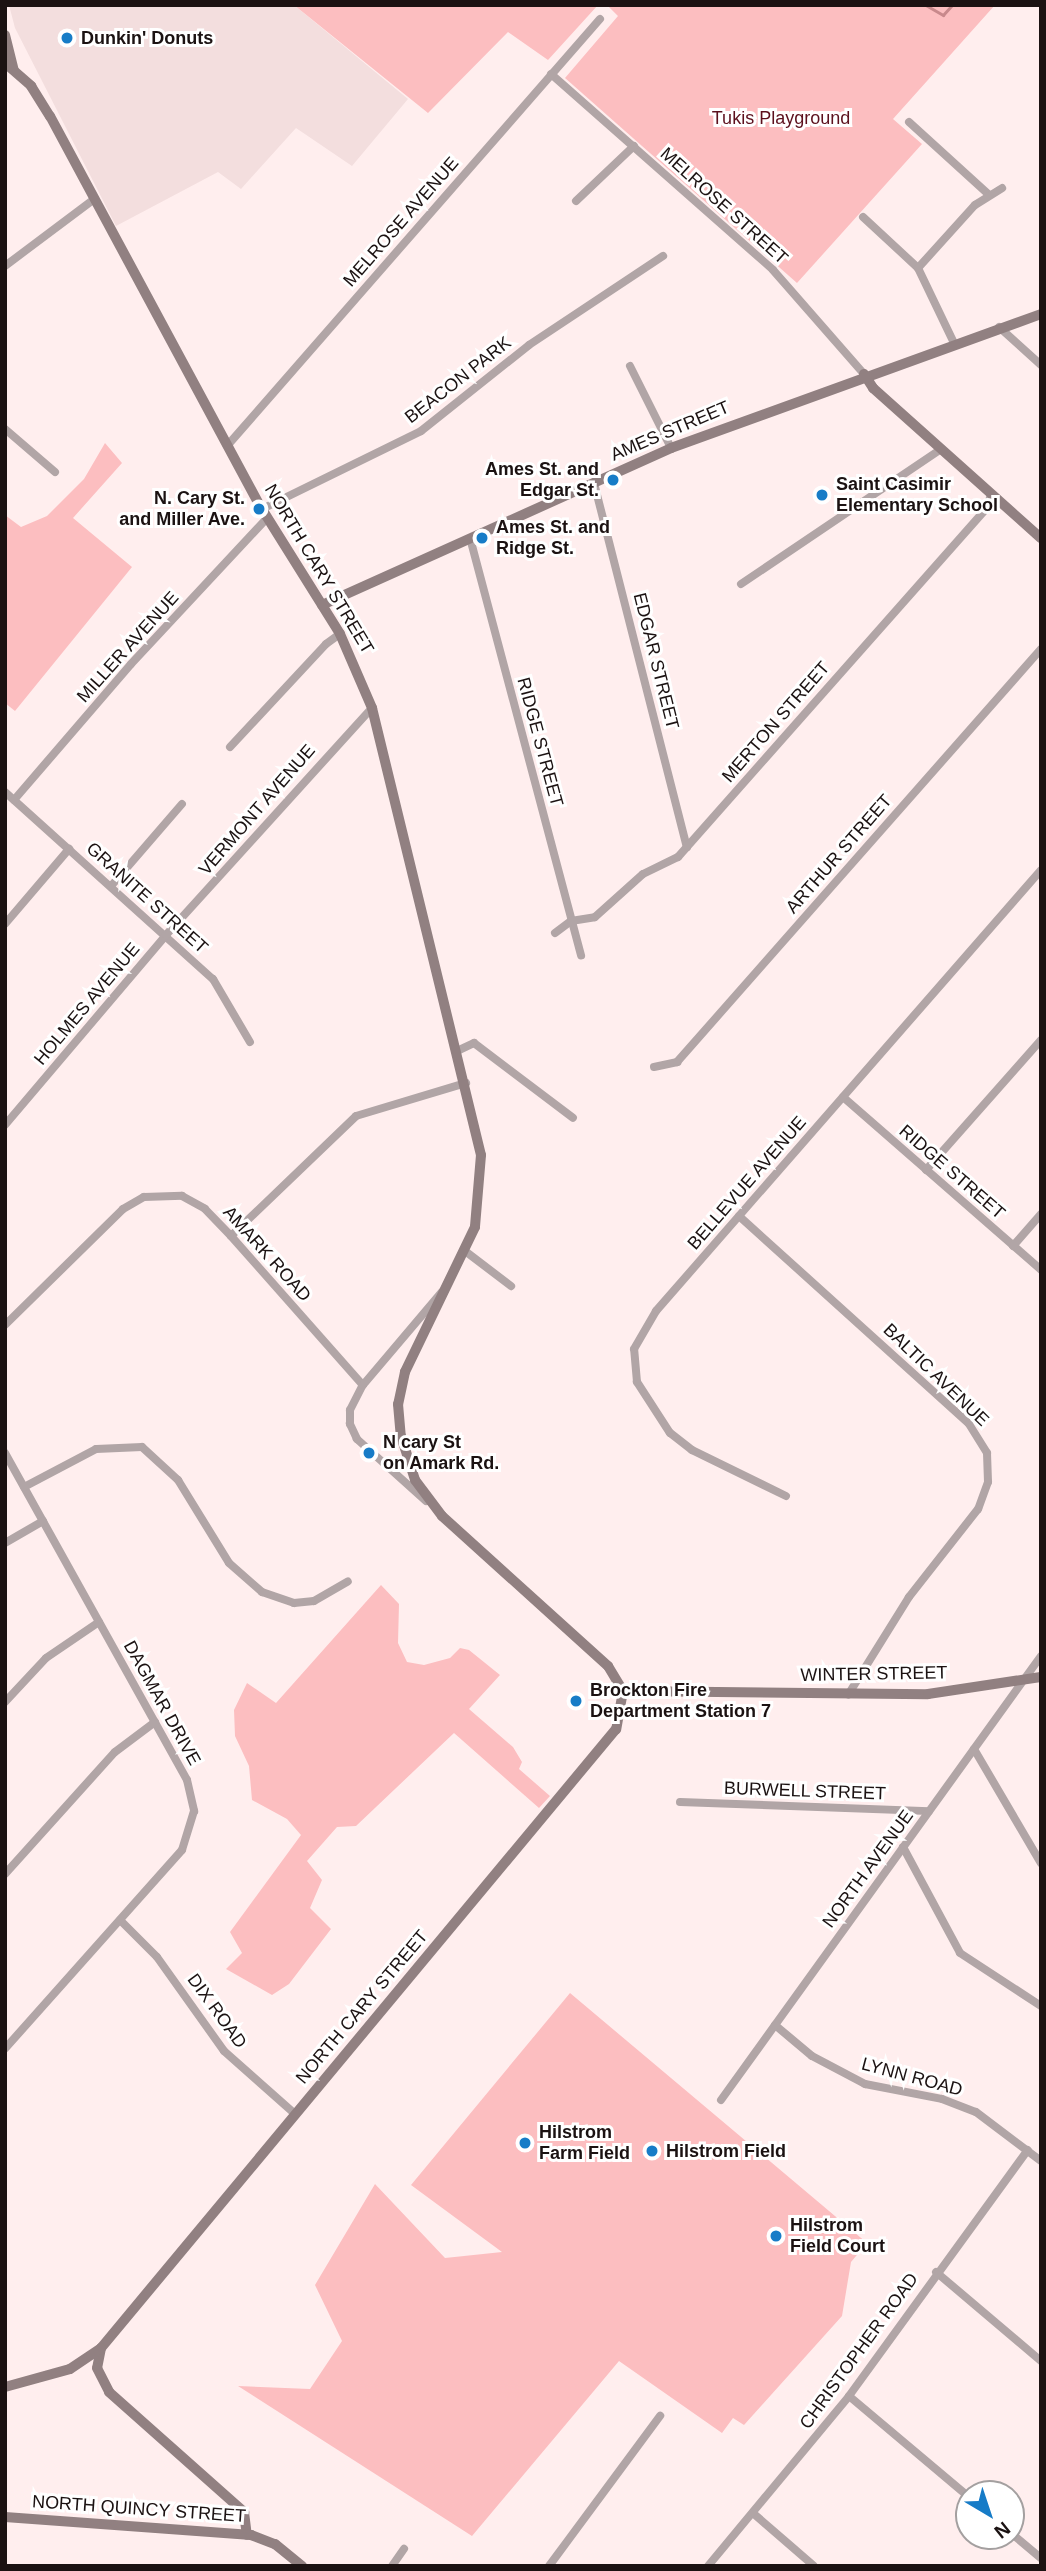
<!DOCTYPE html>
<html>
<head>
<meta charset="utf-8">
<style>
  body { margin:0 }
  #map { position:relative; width:1046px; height:2571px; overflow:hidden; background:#fee; font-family:Arial,sans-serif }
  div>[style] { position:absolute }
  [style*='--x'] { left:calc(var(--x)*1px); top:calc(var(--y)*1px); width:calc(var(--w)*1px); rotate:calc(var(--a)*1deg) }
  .built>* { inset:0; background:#f3dede }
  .green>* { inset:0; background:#fcbec0 }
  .stream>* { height:2.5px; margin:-1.25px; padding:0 1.25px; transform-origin:1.25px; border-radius:1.25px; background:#c8898c }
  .street>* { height:8px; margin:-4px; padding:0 4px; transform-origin:4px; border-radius:4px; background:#b1a5a6 }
  .secondary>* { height:10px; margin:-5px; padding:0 5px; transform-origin:5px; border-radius:5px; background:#918081 }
  .dots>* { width:19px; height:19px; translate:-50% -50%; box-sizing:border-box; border:4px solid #fff; border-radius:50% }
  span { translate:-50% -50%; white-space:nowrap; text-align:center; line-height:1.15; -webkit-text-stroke:6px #fff; paint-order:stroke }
  .poi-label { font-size:18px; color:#1b1212; font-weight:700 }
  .left { translate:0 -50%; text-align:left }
  .right { translate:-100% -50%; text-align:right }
  .park-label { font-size:18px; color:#5c101d }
  .street-label { font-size:18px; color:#1b1212 }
  .frame { position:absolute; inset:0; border:7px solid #1b1212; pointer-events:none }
  .north { position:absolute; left:955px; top:2480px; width:70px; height:70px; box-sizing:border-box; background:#fff; border:2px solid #a4a0a0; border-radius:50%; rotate:141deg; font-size:19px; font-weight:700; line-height:28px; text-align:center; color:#1b1212 }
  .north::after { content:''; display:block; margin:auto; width:24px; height:32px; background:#177cc7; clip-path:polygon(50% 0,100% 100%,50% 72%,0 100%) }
</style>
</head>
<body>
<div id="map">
  <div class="built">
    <i style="clip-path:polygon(9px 5px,294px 5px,408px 99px,352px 166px,296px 128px,241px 189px,218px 172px,116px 226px,15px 28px)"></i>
  </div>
  <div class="green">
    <i style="clip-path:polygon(294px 5px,598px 5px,548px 60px,508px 32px,428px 113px)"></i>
    <i style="clip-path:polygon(607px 5px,995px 5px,893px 119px,922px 144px,797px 283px,565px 78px,618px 16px)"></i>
    <i style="clip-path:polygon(105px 443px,122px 463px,73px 518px,132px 567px,15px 711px,5px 703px,5px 515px,21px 527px,47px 516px,84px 479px)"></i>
    <i style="clip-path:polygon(381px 1585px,399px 1604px,398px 1643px,407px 1662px,424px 1665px,450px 1658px,460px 1648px,469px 1650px,500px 1675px,469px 1709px,513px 1747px,522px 1762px,519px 1769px,550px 1796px,539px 1808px,454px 1733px,356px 1826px,337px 1827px,307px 1861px,322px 1880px,310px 1908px,331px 1929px,289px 1984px,272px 1995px,226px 1969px,242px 1953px,230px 1932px,301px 1835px,287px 1819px,252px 1800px,249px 1766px,235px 1736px,234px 1710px,247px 1683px,276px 1703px)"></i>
    <i style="clip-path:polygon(570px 1993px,867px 2243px,851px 2262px,842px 2316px,744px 2425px,733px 2418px,722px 2433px,619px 2361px,472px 2536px,238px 2386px,310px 2389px,342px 2341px,315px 2285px,375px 2184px,445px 2258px,502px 2252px,411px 2185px)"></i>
  </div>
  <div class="stream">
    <i style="--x:926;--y:5;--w:20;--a:30"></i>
    <i style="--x:943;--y:15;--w:13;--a:-48"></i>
  </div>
  <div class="street">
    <i style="--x:551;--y:74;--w:296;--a:41.4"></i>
    <i style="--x:773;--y:270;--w:138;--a:48.8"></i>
    <i style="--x:909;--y:122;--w:107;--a:42.3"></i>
    <i style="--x:576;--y:201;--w:80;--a:-43.5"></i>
    <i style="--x:863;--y:217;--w:75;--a:42.8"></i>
    <i style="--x:918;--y:268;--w:83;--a:64.4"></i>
    <i style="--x:5;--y:266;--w:110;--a:-36.9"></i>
    <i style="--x:918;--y:268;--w:85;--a:-47.9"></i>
    <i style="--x:975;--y:205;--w:32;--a:-32"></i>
    <i style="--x:999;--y:327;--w:57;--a:42.1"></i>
    <i style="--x:630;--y:366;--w:92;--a:63.4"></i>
    <i style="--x:5;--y:429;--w:66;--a:40.7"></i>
    <i style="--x:227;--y:446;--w:567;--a:-48.86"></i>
    <i style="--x:594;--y:483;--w:376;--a:75.7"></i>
    <i style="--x:262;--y:509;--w:177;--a:-26.1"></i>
    <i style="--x:421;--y:431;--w:138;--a:-38.5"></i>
    <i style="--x:529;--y:345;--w:161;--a:-33.6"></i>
    <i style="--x:470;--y:538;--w:432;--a:75.1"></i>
    <i style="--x:741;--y:584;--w:241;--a:-34"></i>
    <i style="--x:230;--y:747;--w:141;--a:-47"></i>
    <i style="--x:326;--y:644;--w:17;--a:-36"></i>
    <i style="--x:5;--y:792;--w:280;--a:42"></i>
    <i style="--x:213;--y:979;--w:73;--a:59.6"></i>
    <i style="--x:14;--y:800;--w:179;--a:-49.3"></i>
    <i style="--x:131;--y:664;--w:200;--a:-47"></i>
    <i style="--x:112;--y:885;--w:107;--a:-49.2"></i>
    <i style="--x:5;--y:924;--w:99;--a:-49.5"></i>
    <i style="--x:555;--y:933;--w:20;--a:-37"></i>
    <i style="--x:571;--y:921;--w:24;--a:-9"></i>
    <i style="--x:595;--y:917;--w:64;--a:-41.9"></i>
    <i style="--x:643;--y:874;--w:39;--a:-26"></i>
    <i style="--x:678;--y:857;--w:466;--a:-48.5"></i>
    <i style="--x:987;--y:508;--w:15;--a:-74"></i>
    <i style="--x:457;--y:1051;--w:19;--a:-25"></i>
    <i style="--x:474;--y:1043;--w:124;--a:37.1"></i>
    <i style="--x:654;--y:1067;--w:24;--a:-12"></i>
    <i style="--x:677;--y:1062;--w:551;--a:-48.61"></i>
    <i style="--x:843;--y:1097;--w:263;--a:41.1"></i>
    <i style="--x:5;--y:1125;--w:249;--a:-49.7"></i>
    <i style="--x:166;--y:935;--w:307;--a:-47.8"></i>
    <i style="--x:926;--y:1170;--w:174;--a:-48.5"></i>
    <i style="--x:739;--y:1216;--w:310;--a:42.1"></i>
    <i style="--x:969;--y:1424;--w:34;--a:58"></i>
    <i style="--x:987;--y:1453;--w:29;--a:88"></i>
    <i style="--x:988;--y:1482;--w:29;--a:110"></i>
    <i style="--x:978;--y:1509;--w:112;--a:128.1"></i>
    <i style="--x:909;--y:1597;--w:115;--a:121.9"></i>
    <i style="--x:231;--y:1236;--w:173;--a:-43.8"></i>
    <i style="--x:356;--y:1116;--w:115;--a:-16.7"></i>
    <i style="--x:1013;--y:1246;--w:43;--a:-48.8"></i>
    <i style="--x:465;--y:1251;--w:58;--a:37.3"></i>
    <i style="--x:5;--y:1325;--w:165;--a:-44.5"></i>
    <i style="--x:123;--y:1209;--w:24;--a:-30"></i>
    <i style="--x:144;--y:1197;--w:38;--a:-2"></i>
    <i style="--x:182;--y:1196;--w:26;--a:29"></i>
    <i style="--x:205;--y:1209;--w:37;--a:46"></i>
    <i style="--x:231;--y:1236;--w:199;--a:48.5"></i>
    <i style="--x:5;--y:1453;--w:374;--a:60.9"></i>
    <i style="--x:187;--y:1780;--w:32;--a:77"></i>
    <i style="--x:194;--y:1811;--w:41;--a:107.1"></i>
    <i style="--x:182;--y:1850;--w:266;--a:131.7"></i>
    <i style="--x:24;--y:1487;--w:81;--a:-27.8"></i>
    <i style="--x:96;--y:1449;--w:46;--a:-2.5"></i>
    <i style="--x:142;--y:1447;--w:49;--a:42.5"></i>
    <i style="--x:178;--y:1480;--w:97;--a:58.4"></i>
    <i style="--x:229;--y:1563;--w:44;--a:41.3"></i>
    <i style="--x:262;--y:1592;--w:34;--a:19"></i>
    <i style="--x:294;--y:1603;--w:20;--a:-6"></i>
    <i style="--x:314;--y:1601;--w:39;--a:-30"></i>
    <i style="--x:786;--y:1496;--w:105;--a:-153.9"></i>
    <i style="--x:692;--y:1450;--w:28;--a:-142"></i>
    <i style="--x:670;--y:1433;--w:61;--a:-122.9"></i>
    <i style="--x:637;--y:1382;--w:33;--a:-95"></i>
    <i style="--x:634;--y:1349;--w:44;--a:-59.9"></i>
    <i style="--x:656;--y:1311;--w:585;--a:-48.88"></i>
    <i style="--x:426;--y:1501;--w:93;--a:-138.1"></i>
    <i style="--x:357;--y:1439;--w:17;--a:-115"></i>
    <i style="--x:350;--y:1424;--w:14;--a:-90"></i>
    <i style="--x:350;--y:1410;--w:28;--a:-63"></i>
    <i style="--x:363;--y:1385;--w:122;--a:-49.7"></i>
    <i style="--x:5;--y:1543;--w:44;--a:-30.1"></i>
    <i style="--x:5;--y:1702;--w:60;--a:-47"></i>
    <i style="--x:46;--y:1658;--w:64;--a:-34.2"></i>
    <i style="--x:974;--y:1749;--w:132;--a:59.6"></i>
    <i style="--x:680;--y:1802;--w:249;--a:2.1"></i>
    <i style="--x:903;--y:1847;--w:120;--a:61.7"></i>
    <i style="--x:960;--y:1953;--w:97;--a:33.2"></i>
    <i style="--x:5;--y:1874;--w:164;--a:-48"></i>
    <i style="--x:115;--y:1752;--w:50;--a:-36.9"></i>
    <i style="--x:120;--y:1920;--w:52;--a:45"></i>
    <i style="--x:157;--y:1957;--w:115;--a:54.5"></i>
    <i style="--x:224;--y:2051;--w:95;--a:41.6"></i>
    <i style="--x:775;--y:2025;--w:48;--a:40"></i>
    <i style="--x:812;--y:2056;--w:60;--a:27.8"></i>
    <i style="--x:865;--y:2084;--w:78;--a:11"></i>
    <i style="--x:942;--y:2099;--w:36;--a:21"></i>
    <i style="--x:976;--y:2112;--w:81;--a:37"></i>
    <i style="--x:721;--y:2100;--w:547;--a:-54.22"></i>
    <i style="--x:936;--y:2272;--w:138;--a:40.3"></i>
    <i style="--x:849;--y:2396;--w:157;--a:40.1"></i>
    <i style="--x:754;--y:2514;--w:79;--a:40.9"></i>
    <i style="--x:1011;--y:2533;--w:39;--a:40"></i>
    <i style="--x:392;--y:2566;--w:21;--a:-55"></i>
    <i style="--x:549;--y:2566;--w:187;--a:-53.5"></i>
    <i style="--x:708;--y:2566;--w:221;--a:-50.3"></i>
    <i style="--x:849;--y:2396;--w:304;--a:-54"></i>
  </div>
  <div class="secondary">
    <i style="--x:5;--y:35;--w:36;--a:76"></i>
    <i style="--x:5;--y:63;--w:35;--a:41"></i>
    <i style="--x:31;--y:86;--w:36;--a:58"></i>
    <i style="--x:50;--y:116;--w:447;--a:61.7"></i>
    <i style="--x:262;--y:509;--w:147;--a:58"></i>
    <i style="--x:340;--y:634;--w:81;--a:66.6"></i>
    <i style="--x:372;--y:708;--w:460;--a:76.3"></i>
    <i style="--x:481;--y:1155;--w:72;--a:94.8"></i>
    <i style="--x:475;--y:1227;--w:161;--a:115.8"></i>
    <i style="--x:405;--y:1372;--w:33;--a:102"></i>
    <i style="--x:398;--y:1404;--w:32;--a:85"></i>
    <i style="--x:401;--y:1436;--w:46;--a:72.3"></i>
    <i style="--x:415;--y:1480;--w:45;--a:53.1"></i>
    <i style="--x:442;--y:1516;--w:224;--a:42.1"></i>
    <i style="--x:608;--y:1666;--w:29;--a:59"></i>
    <i style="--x:623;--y:1691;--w:39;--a:100"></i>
    <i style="--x:616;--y:1729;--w:805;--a:129.76"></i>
    <i style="--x:101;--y:2348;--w:20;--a:101"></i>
    <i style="--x:97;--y:2368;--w:27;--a:63"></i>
    <i style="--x:109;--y:2392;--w:181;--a:41.6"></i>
    <i style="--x:244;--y:2512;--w:23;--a:83"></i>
    <i style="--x:864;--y:374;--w:17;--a:57"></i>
    <i style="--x:873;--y:388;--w:225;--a:41.8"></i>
    <i style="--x:322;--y:605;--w:383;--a:-24.2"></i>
    <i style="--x:671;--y:448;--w:394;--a:-19.9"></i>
    <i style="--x:623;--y:1691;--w:305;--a:0.6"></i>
    <i style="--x:928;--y:1694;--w:114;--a:-8.6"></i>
    <i style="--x:5;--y:2387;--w:67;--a:-15.5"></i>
    <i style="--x:70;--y:2369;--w:37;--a:-34"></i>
    <i style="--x:5;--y:2517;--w:247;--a:4.2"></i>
    <i style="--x:251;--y:2535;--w:26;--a:21"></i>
    <i style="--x:275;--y:2544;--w:35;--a:39"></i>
  </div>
  <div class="dots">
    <i style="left:67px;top:38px;background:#177cc7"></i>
    <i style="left:613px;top:480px;background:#177cc7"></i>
    <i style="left:822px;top:495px;background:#177cc7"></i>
    <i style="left:259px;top:509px;background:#177cc7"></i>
    <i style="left:482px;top:538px;background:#177cc7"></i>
    <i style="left:369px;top:1453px;background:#177cc7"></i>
    <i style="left:576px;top:1701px;background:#177cc7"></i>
    <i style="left:525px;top:2143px;background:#177cc7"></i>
    <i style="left:652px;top:2151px;background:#177cc7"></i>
    <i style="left:776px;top:2236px;background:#177cc7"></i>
  </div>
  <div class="poi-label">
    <span class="left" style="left:81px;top:38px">Dunkin' Donuts</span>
    <span class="right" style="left:599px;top:480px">Ames St. and<br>Edgar St.</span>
    <span class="left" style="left:836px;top:495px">Saint Casimir<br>Elementary School</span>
    <span class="right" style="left:245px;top:509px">N. Cary St.<br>and Miller Ave.</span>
    <span class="left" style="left:496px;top:538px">Ames St. and<br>Ridge St.</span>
    <span class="left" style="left:383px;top:1453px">N cary St<br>on Amark Rd.</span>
    <span class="left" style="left:590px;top:1701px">Brockton Fire<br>Department Station 7</span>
    <span class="left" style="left:539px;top:2143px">Hilstrom<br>Farm Field</span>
    <span class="left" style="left:666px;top:2151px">Hilstrom Field</span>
    <span class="left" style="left:790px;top:2236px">Hilstrom<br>Field Court</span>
  </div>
  <div class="park-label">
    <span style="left:781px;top:118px">Tukis Playground</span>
  </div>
  <div class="street-label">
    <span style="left:724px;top:206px;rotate:42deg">MELROSE STREET</span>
    <span style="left:401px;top:222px;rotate:-49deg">MELROSE AVENUE</span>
    <span style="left:458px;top:380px;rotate:-38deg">BEACON PARK</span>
    <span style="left:670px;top:431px;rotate:-23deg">AMES STREET</span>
    <span style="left:319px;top:569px;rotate:59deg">NORTH CARY STREET</span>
    <span style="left:128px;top:647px;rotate:-48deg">MILLER AVENUE</span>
    <span style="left:656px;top:661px;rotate:76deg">EDGAR STREET</span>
    <span style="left:776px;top:722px;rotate:-49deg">MERTON STREET</span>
    <span style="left:540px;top:742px;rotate:75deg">RIDGE STREET</span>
    <span style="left:257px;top:810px;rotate:-49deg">VERMONT AVENUE</span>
    <span style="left:839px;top:854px;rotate:-49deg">ARTHUR STREET</span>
    <span style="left:147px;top:898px;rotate:42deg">GRANITE STREET</span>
    <span style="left:87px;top:1004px;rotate:-50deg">HOLMES AVENUE</span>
    <span style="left:952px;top:1172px;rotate:41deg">RIDGE STREET</span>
    <span style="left:747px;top:1183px;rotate:-49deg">BELLEVUE AVENUE</span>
    <span style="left:267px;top:1254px;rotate:48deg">AMARK ROAD</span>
    <span style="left:936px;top:1375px;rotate:44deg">BALTIC AVENUE</span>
    <span style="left:874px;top:1674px;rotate:-1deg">WINTER STREET</span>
    <span style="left:162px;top:1703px;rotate:61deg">DAGMAR DRIVE</span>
    <span style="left:805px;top:1791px;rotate:2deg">BURWELL STREET</span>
    <span style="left:868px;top:1869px;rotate:-54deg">NORTH AVENUE</span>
    <span style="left:362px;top:2007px;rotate:-50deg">NORTH CARY STREET</span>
    <span style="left:217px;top:2011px;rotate:54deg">DIX ROAD</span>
    <span style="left:912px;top:2077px;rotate:15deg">LYNN ROAD</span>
    <span style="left:859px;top:2351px;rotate:-54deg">CHRISTOPHER ROAD</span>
    <span style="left:139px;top:2509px;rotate:4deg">NORTH QUINCY STREET</span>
  </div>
  <div class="frame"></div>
  <div class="north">N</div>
</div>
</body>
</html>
